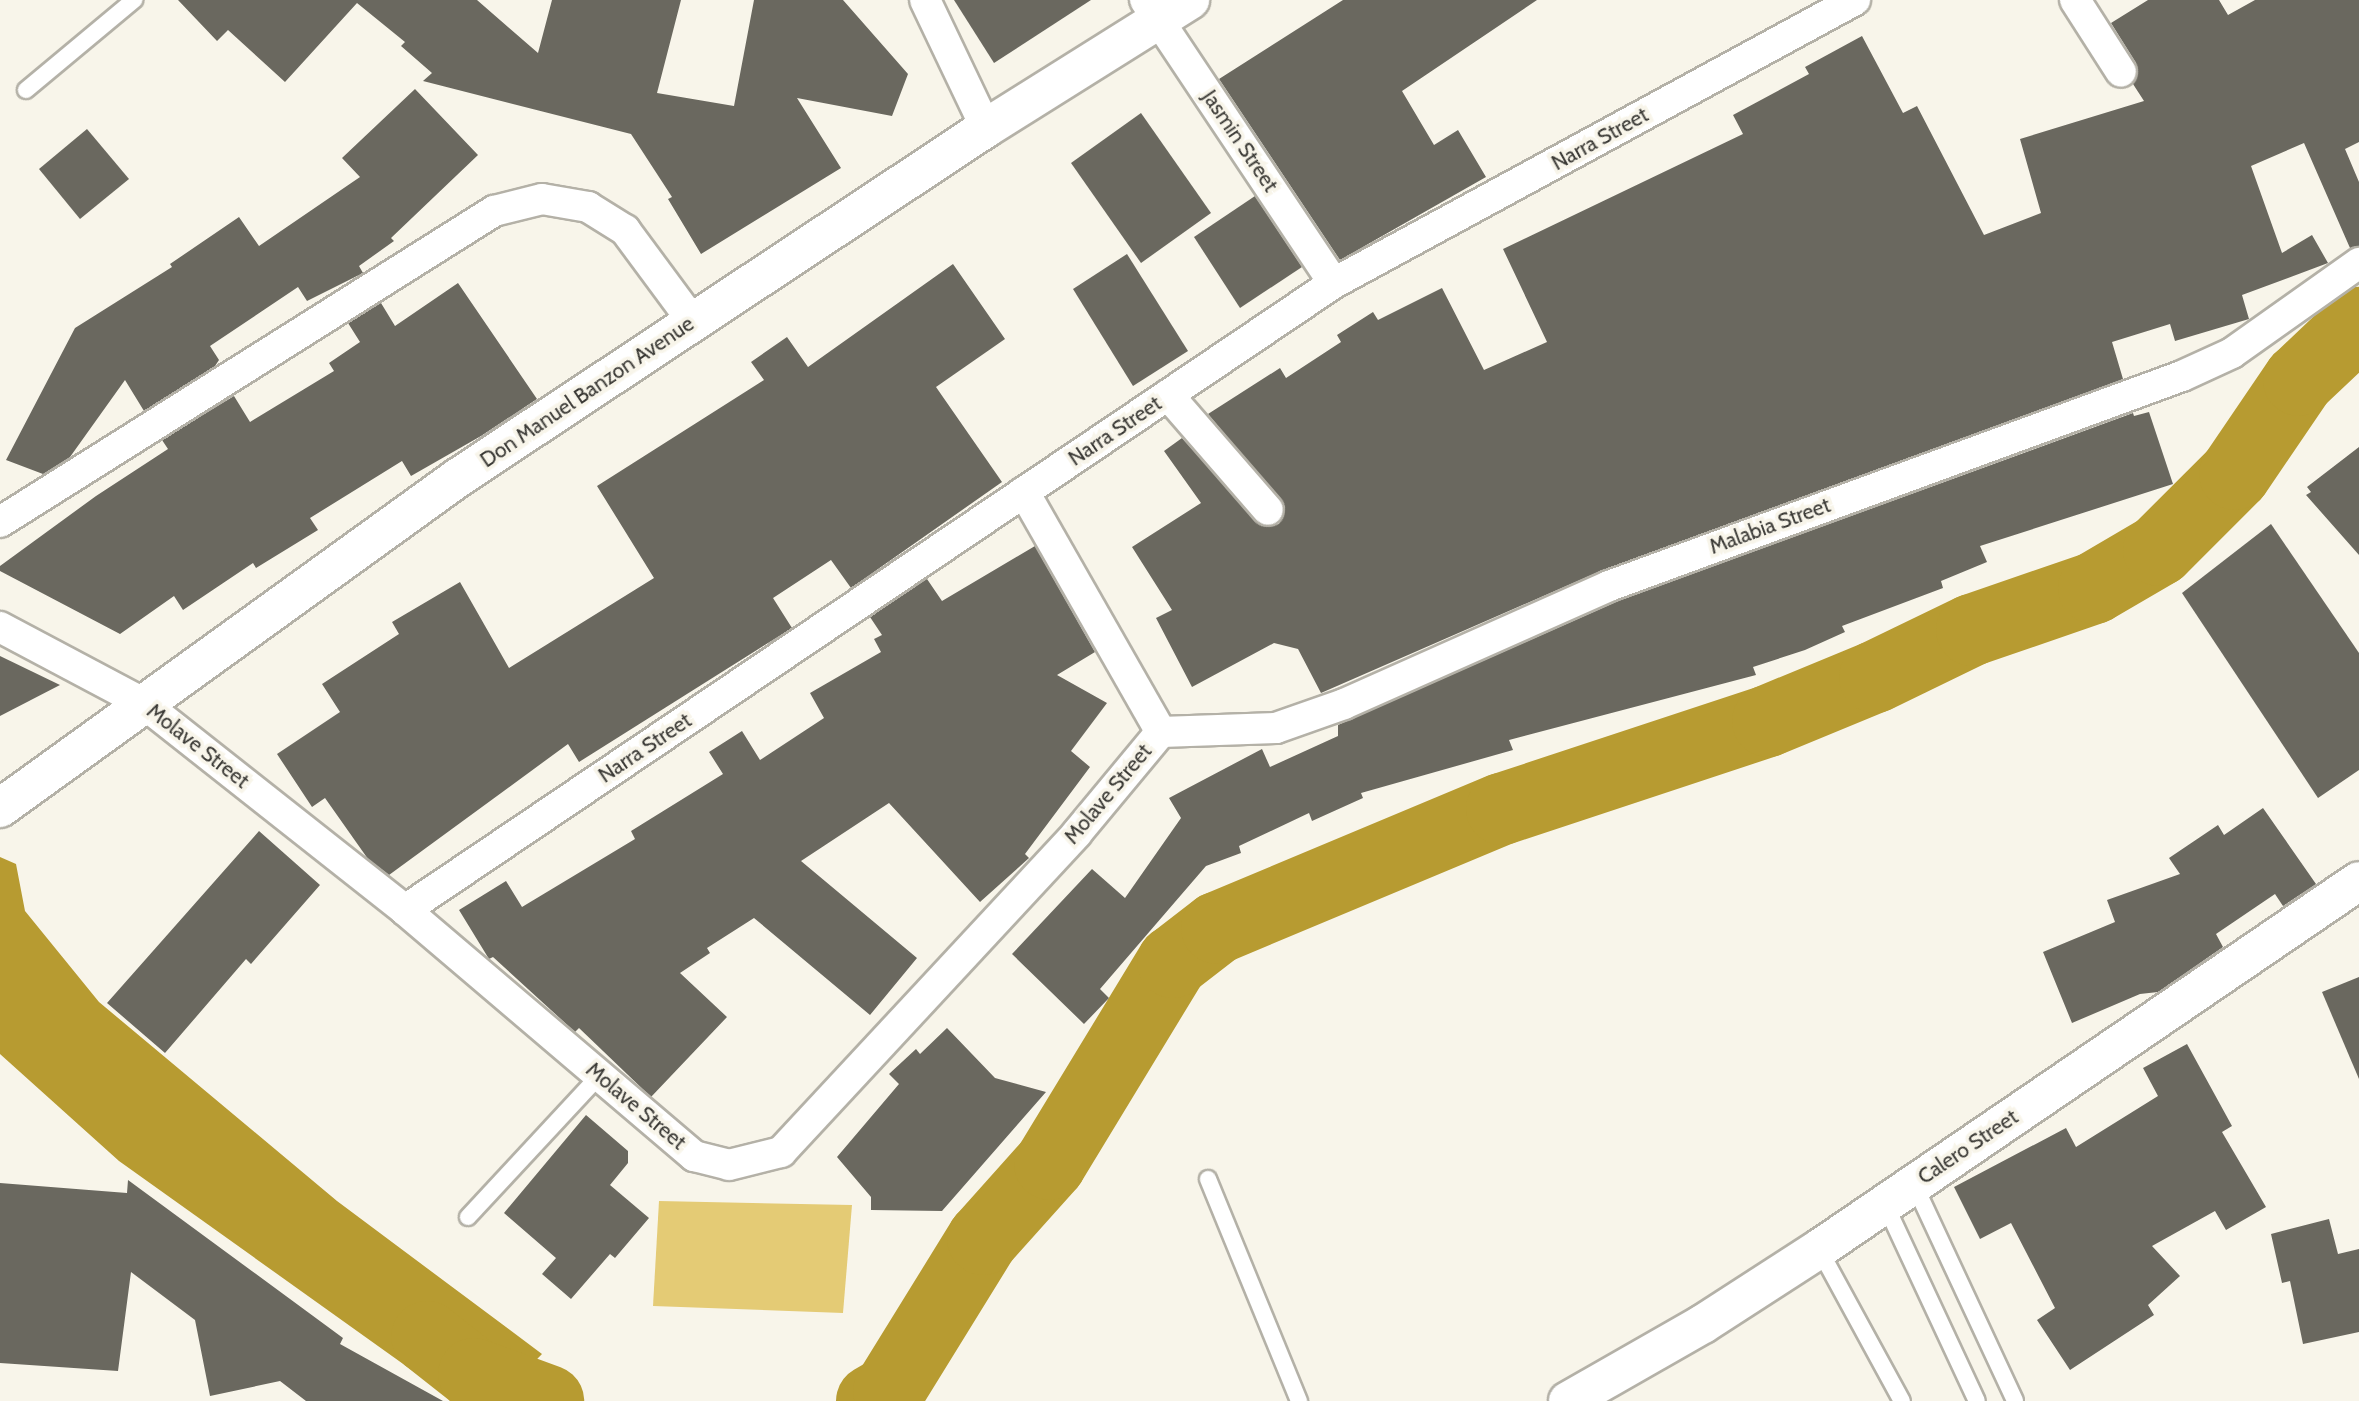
<!DOCTYPE html>
<html>
<head>
<meta charset="utf-8">
<style>
  body { margin:0 }
  #map { position:relative; width:2359px; height:1401px; overflow:hidden; background:#f8f5ea; font-family:Cabin,sans-serif }
  div>[style] { position:absolute }
  [style*='--x'] { left:calc(var(--x)*1px); top:calc(var(--y)*1px); width:calc(var(--w)*1px); rotate:calc(var(--a)*1deg) }
  .green>* { inset:0; background:#e4cb75 }
  .water>* { inset:0; background:#b79b31 }
  .river>* { height:72px; margin:-36px; padding:0 36px; transform-origin:36px; border-radius:36px; background:#b79b31 }
  .building>* { inset:0; background:#6a685f }
  .roads { filter:drop-shadow(2px 0 #b4b1a7) drop-shadow(-2px 0 #b4b1a7) drop-shadow(0 2px #b4b1a7) drop-shadow(0 -2px #b4b1a7) }
  .lane>* { height:16px; margin:-8px; padding:0 8px; transform-origin:8px; border-radius:8px; background:#fff }
  .street>* { height:30px; margin:-15px; padding:0 15px; transform-origin:15px; border-radius:15px; background:#fff }
  .secondary>* { height:38px; margin:-19px; padding:0 19px; transform-origin:19px; border-radius:19px; background:#fff }
  span { translate:-50% -50%; white-space:nowrap; text-align:center; line-height:1.15; -webkit-text-stroke:7px #f8f5ea; paint-order:stroke }
  .street-label { font-size:21px; color:#3a3935 }
</style>
</head>
<body>
<div id="map">
  <div class="green">
    <i style="clip-path:polygon(659px 1201px,852px 1205px,843px 1313px,653px 1306px)"></i>
  </div>
  <div class="water">
    <i style="clip-path:polygon(0 857px,16px 864px,25px 911px,99px 1002px,337px 1201px,542px 1354px,496px 1401px,455px 1401px,119px 1161px,0 1054px)"></i>
  </div>
  <div class="river">
    <i style="--x:427;--y:1337;--w:60;--a:38.2"></i>
    <i style="--x:474;--y:1374;--w:79;--a:20"></i>
    <i style="--x:872;--y:1401;--w:20;--a:-30"></i>
    <i style="--x:889;--y:1391;--w:179;--a:-58.3"></i>
    <i style="--x:983;--y:1239;--w:101;--a:-48.2"></i>
    <i style="--x:1050;--y:1164;--w:237;--a:-58.7"></i>
    <i style="--x:1173;--y:962;--w:56;--a:-37.7"></i>
    <i style="--x:1217;--y:928;--w:309;--a:-22.7"></i>
    <i style="--x:1502;--y:809;--w:280;--a:-18.3"></i>
    <i style="--x:1768;--y:721;--w:116;--a:-22.4"></i>
    <i style="--x:1875;--y:677;--w:108;--a:-25.9"></i>
    <i style="--x:1972;--y:630;--w:129;--a:-19"></i>
    <i style="--x:2094;--y:588;--w:75;--a:-30.3"></i>
    <i style="--x:2159;--y:550;--w:107;--a:-45"></i>
    <i style="--x:2235;--y:474;--w:114;--a:-55.8"></i>
    <i style="--x:2299;--y:380;--w:83;--a:-43.5"></i>
  </div>
  <div class="building">
    <i style="clip-path:polygon(178px 0,477px 0,538px 53px,552px 0,681px 0,657px 93px,734px 106px,754px 0,843px 0,908px 74px,892px 116px,797px 98px,841px 168px,701px 254px,668px 199px,672px 197px,631px 134px,423px 81px,432px 73px,401px 46px,405px 42px,357px 3px,285px 82px,228px 30px,217px 41px)"></i>
    <i style="clip-path:polygon(954px 0,1091px 0,994px 63px)"></i>
    <i style="clip-path:polygon(1343px 0,1537px 0,1402px 91px,1434px 145px,1458px 130px,1486px 177px,1340px 260px,1219px 79px)"></i>
    <i style="clip-path:polygon(2148px 0,2219px 0,2228px 15px,2255px 0,2359px 0,2359px 142px,2345px 149px,2359px 182px,2359px 246px,2350px 248px,2304px 143px,2251px 166px,2282px 253px,2312px 235px,2328px 263px,2242px 295px,2249px 319px,2175px 341px,2170px 324px,2112px 342px,2123px 379px,1603px 570px,1321px 693px,1298px 649px,1274px 643px,1192px 687px,1156px 618px,1172px 610px,1132px 547px,1201px 503px,1164px 451px,1182px 438px,1262px 526px,1279px 524px,1285px 507px,1208px 414px,1280px 368px,1286px 378px,1341px 342px,1337px 335px,1373px 312px,1378px 320px,1442px 288px,1484px 370px,1547px 342px,1503px 249px,1743px 134px,1733px 115px,1809px 74px,1805px 67px,1862px 36px,1903px 113px,1917px 106px,1984px 235px,2041px 213px,2020px 139px,2144px 101px,2133px 84px,2136px 63px,2111px 23px)"></i>
    <i style="clip-path:polygon(415px 89px,478px 155px,391px 238px,394px 241px,359px 266px,363px 273px,307px 301px,298px 287px,210px 346px,219px 360px,215px 366px,144px 411px,125px 380px,70px 457px,43px 474px,6px 460px,75px 328px,172px 267px,170px 264px,239px 217px,259px 246px,360px 177px,342px 158px)"></i>
    <i style="clip-path:polygon(1141px 113px,1211px 213px,1141px 263px,1071px 163px)"></i>
    <i style="clip-path:polygon(87px 129px,129px 179px,80px 219px,39px 169px)"></i>
    <i style="clip-path:polygon(1255px 196px,1302px 267px,1240px 308px,1194px 237px)"></i>
    <i style="clip-path:polygon(1127px 254px,1188px 351px,1133px 386px,1073px 289px)"></i>
    <i style="clip-path:polygon(953px 264px,1005px 339px,936px 387px,1002px 482px,851px 588px,831px 560px,773px 598px,792px 628px,579px 762px,568px 744px,389px 875px,368px 859px,325px 798px,312px 807px,277px 754px,340px 712px,322px 684px,399px 634px,392px 622px,460px 582px,509px 668px,654px 578px,597px 486px,764px 380px,751px 362px,787px 337px,808px 367px)"></i>
    <i style="clip-path:polygon(458px 283px,537px 399px,481px 436px,411px 476px,402px 461px,310px 518px,318px 530px,256px 568px,253px 563px,183px 610px,174px 596px,120px 634px,0 571px,0 566px,96px 496px,168px 449px,162px 440px,234px 396px,250px 422px,334px 371px,329px 363px,360px 342px,348px 323px,381px 303px,395px 326px)"></i>
    <i style="clip-path:polygon(2149px 412px,2173px 484px,1980px 546px,1987px 562px,1941px 581px,1943px 588px,1842px 626px,1845px 632px,1805px 650px,1753px 667px,1756px 675px,1509px 740px,1513px 750px,1361px 793px,1363px 798px,1312px 821px,1309px 813px,1239px 846px,1241px 853px,1206px 866px,1100px 989px,1109px 998px,1084px 1024px,1012px 954px,1092px 869px,1125px 898px,1181px 818px,1169px 798px,1262px 749px,1270px 767px,1338px 736px,1338px 725px,1616px 602px,2133px 413px,2134px 416px)"></i>
    <i style="clip-path:polygon(2359px 447px,2359px 555px,2306px 495px,2311px 492px,2307px 487px)"></i>
    <i style="clip-path:polygon(2271px 524px,2359px 653px,2359px 770px,2318px 798px,2182px 593px)"></i>
    <i style="clip-path:polygon(1035px 546px,1095px 652px,1057px 675px,1107px 703px,1071px 751px,1090px 767px,1025px 854px,1029px 858px,980px 902px,889px 803px,801px 861px,917px 958px,870px 1015px,754px 918px,707px 948px,710px 953px,680px 973px,727px 1017px,651px 1097px,579px 1028px,575px 1032px,493px 957px,489px 959px,459px 910px,506px 881px,522px 907px,635px 839px,631px 831px,723px 774px,709px 752px,742px 731px,760px 760px,824px 718px,810px 693px,881px 652px,874px 639px,882px 635px,870px 617px,927px 579px,942px 601px)"></i>
    <i style="clip-path:polygon(0 656px,60px 685px,0 716px)"></i>
    <i style="clip-path:polygon(2263px 808px,2316px 884px,2283px 906px,2275px 894px,2216px 934px,2223px 947px,2158px 992px,2140px 994px,2072px 1023px,2043px 952px,2115px 922px,2107px 900px,2180px 874px,2169px 858px,2218px 825px,2224px 835px)"></i>
    <i style="clip-path:polygon(259px 831px,320px 885px,251px 964px,246px 959px,165px 1053px,107px 1003px)"></i>
    <i style="clip-path:polygon(2359px 977px,2359px 1079px,2322px 992px)"></i>
    <i style="clip-path:polygon(947px 1028px,995px 1078px,1046px 1092px,942px 1211px,871px 1210px,871px 1197px,837px 1157px,899px 1084px,889px 1074px,916px 1049px,920px 1054px)"></i>
    <i style="clip-path:polygon(2187px 1044px,2232px 1126px,2222px 1132px,2266px 1207px,2226px 1230px,2215px 1211px,2152px 1246px,2180px 1276px,2148px 1305px,2154px 1315px,2070px 1370px,2037px 1320px,2055px 1308px,2011px 1223px,1980px 1239px,1954px 1187px,2066px 1128px,2076px 1147px,2158px 1096px,2143px 1068px)"></i>
    <i style="clip-path:polygon(586px 1115px,628px 1151px,628px 1163px,610px 1185px,649px 1218px,615px 1258px,610px 1254px,571px 1299px,542px 1274px,556px 1258px,504px 1213px)"></i>
    <i style="clip-path:polygon(128px 1180px,343px 1338px,340px 1344px,443px 1401px,306px 1401px,280px 1381px,210px 1396px,195px 1320px,131px 1272px,118px 1371px,0 1363px,0 1183px,127px 1193px)"></i>
    <i style="clip-path:polygon(2329px 1219px,2338px 1254px,2359px 1249px,2359px 1332px,2303px 1344px,2290px 1281px,2282px 1283px,2271px 1234px)"></i>
  </div>
  <div class="roads">
    <div class="lane">
      <i style="--x:26;--y:90;--w:141;--a:-39.8"></i>
      <i style="--x:1208;--y:1179;--w:240;--a:67.7"></i>
      <i style="--x:1914;--y:1184;--w:239;--a:65"></i>
      <i style="--x:1885;--y:1204;--w:217;--a:65"></i>
      <i style="--x:468;--y:1217;--w:194;--a:-47.1"></i>
      <i style="--x:1819;--y:1249;--w:173;--a:61.4"></i>
    </div>
    <div class="street">
      <i style="--x:925;--y:0;--w:142;--a:64.5"></i>
      <i style="--x:1145;--y:0;--w:340;--a:56.3"></i>
      <i style="--x:2075;--y:0;--w:85;--a:57.4"></i>
      <i style="--x:1168;--y:395;--w:152;--a:49"></i>
      <i style="--x:1024;--y:492;--w:276;--a:60.3"></i>
      <i style="--x:0;--y:522;--w:584;--a:-32.19"></i>
      <i style="--x:494;--y:211;--w:49;--a:-14"></i>
      <i style="--x:542;--y:199;--w:47;--a:9.9"></i>
      <i style="--x:588;--y:207;--w:44;--a:31.9"></i>
      <i style="--x:625;--y:230;--w:114;--a:53.5"></i>
      <i style="--x:0;--y:627;--w:162;--a:28"></i>
      <i style="--x:143;--y:703;--w:334;--a:38.3"></i>
      <i style="--x:405;--y:910;--w:380;--a:40.4"></i>
      <i style="--x:694;--y:1156;--w:36;--a:14"></i>
      <i style="--x:729;--y:1165;--w:54;--a:-14"></i>
      <i style="--x:781;--y:1152;--w:435;--a:-47.1"></i>
      <i style="--x:1077;--y:833;--w:131;--a:-50.3"></i>
      <i style="--x:1161;--y:732;--w:115;--a:-2"></i>
      <i style="--x:1276;--y:728;--w:72;--a:-19.4"></i>
      <i style="--x:1344;--y:704;--w:290;--a:-24"></i>
      <i style="--x:1609;--y:586;--w:610;--a:-20.13"></i>
      <i style="--x:2182;--y:376;--w:55;--a:-24.7"></i>
      <i style="--x:2232;--y:353;--w:156;--a:-35.3"></i>
      <i style="--x:405;--y:910;--w:1121;--a:-34.02"></i>
      <i style="--x:1334;--y:283;--w:593;--a:-28.51"></i>
    </div>
    <div class="secondary">
      <i style="--x:0;--y:808;--w:566;--a:-35.8"></i>
      <i style="--x:459;--y:477;--w:632;--a:-33.51"></i>
      <i style="--x:986;--y:128;--w:241;--a:-32.1"></i>
      <i style="--x:1568;--y:1401;--w:155;--a:-29.7"></i>
      <i style="--x:1703;--y:1324;--w:138;--a:-32.9"></i>
      <i style="--x:1819;--y:1249;--w:653;--a:-34.27"></i>
    </div>
  </div>
  <div class="street-label">
    <span style="left:1600px;top:139px;rotate:-29deg">Narra Street</span>
    <span style="left:1240px;top:141px;rotate:56deg">Jasmin Street</span>
    <span style="left:587px;top:392px;rotate:-34deg">Don Manuel Banzon Avenue</span>
    <span style="left:1115px;top:431px;rotate:-34deg">Narra Street</span>
    <span style="left:1770px;top:526px;rotate:-20deg">Malabia Street</span>
    <span style="left:198px;top:746px;rotate:38deg">Molave Street</span>
    <span style="left:645px;top:748px;rotate:-34deg">Narra Street</span>
    <span style="left:1108px;top:794px;rotate:-50deg">Molave Street</span>
    <span style="left:636px;top:1106px;rotate:40deg">Molave Street</span>
    <span style="left:1968px;top:1147px;rotate:-34deg">Calero Street</span>
  </div>
</div>
</body>
</html>
